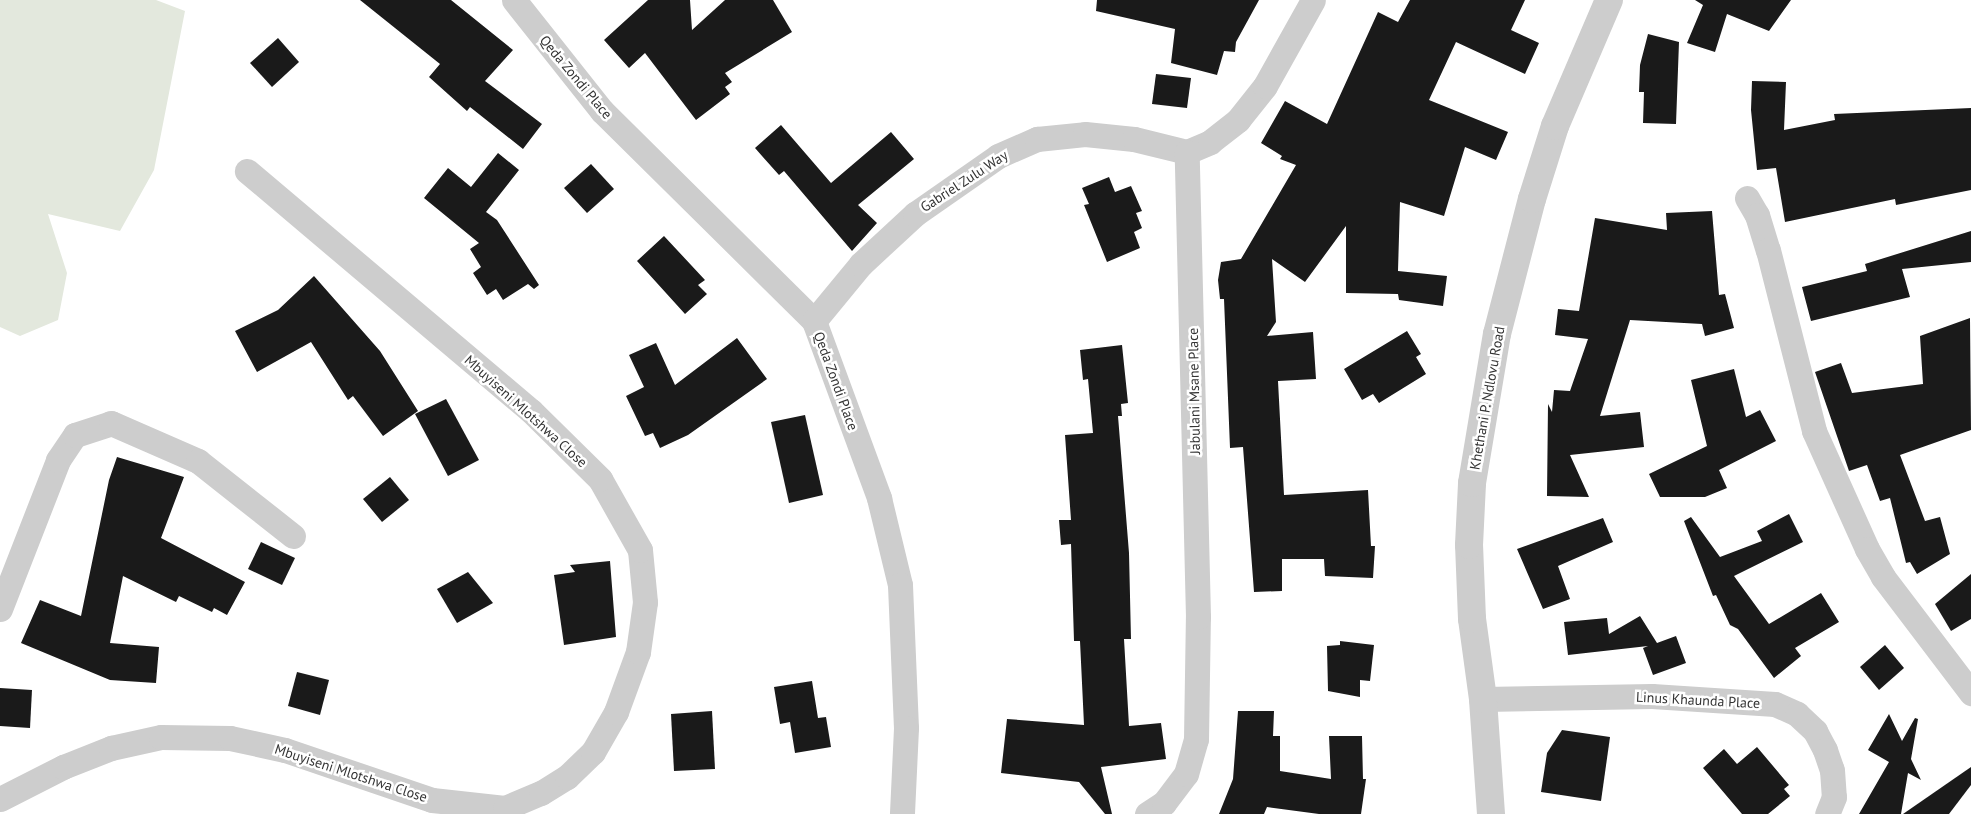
<!DOCTYPE html>
<html>
<head>
<meta charset="utf-8">
<style>
  body { margin:0 }
  #map { position:relative; width:1971px; height:814px; overflow:hidden; background:#fff; font-family:"PT Sans",sans-serif }
  div>[style] { position:absolute }
  [style*='--x'] { left:calc(var(--x)*1px); top:calc(var(--y)*1px); width:calc(var(--w)*1px); rotate:calc(var(--a)*1deg) }
  .green>* { inset:0; background:#e3e8dd }
  .building>* { inset:0; background:#1a1a1a }
  .minor>* { height:25px; margin:-12.5px; padding:0 12.5px; transform-origin:12.5px; border-radius:12.5px; background:#cdcdcd }
  .tertiary>* { height:28px; margin:-14px; padding:0 14px; transform-origin:14px; border-radius:14px; background:#cdcdcd }
  span { translate:-50% -50%; white-space:nowrap; text-align:center; line-height:1.15; -webkit-text-stroke:5px #fff; paint-order:stroke }
  .street-label { font-size:14px; color:#333 }
</style>
</head>
<body>
<div id="map">
  <div class="green">
    <i style="clip-path:polygon(0 0,156px 0,185px 11px,154px 170px,120px 231px,48px 214px,67px 273px,58px 320px,20px 336px,0 327px)"></i>
  </div>
  <div class="building">
    <i style="clip-path:polygon(360px 0,451px 0,513px 50px,485px 81px,542px 124px,523px 149px,470px 107px,467px 111px,429px 77px,440px 64px)"></i>
    <i style="clip-path:polygon(648px 0,690px 0,692px 30px,725px 0,773px 0,792px 32px,725px 73px,732px 82px,725px 87px,730px 94px,696px 120px,645px 53px,629px 68px,604px 40px)"></i>
    <i style="clip-path:polygon(1097px 0,1259px 0,1236px 42px,1235px 52px,1224px 51px,1217px 75px,1171px 63px,1175px 29px,1096px 11px)"></i>
    <i style="clip-path:polygon(1410px 0,1525px 0,1511px 30px,1539px 43px,1525px 74px,1456px 42px,1429px 100px,1508px 132px,1496px 160px,1465px 147px,1444px 216px,1400px 202px,1398px 271px,1447px 276px,1443px 306px,1399px 300px,1398px 294px,1346px 293px,1346px 226px,1305px 282px,1272px 259px,1276px 322px,1267px 336px,1313px 332px,1316px 379px,1278px 381px,1284px 495px,1368px 490px,1371px 546px,1375px 546px,1373px 578px,1325px 576px,1324px 559px,1282px 559px,1282px 591px,1254px 592px,1243px 447px,1230px 448px,1224px 299px,1220px 299px,1218px 280px,1221px 262px,1241px 259px,1296px 165px,1280px 159px,1282px 156px,1261px 143px,1285px 101px,1327px 124px,1378px 12px,1398px 22px)"></i>
    <i style="clip-path:polygon(1695px 0,1791px 0,1769px 31px,1727px 14px,1715px 52px,1687px 43px,1703px 5px)"></i>
    <i style="clip-path:polygon(1648px 34px,1679px 42px,1676px 124px,1643px 123px,1644px 92px,1639px 92px,1640px 65px)"></i>
    <i style="clip-path:polygon(278px 38px,299px 62px,272px 87px,250px 63px)"></i>
    <i style="clip-path:polygon(1156px 74px,1191px 78px,1187px 108px,1152px 104px)"></i>
    <i style="clip-path:polygon(1752px 81px,1786px 82px,1784px 130px,1835px 120px,1834px 114px,1971px 108px,1971px 190px,1896px 205px,1895px 199px,1785px 222px,1776px 168px,1757px 170px,1751px 110px)"></i>
    <i style="clip-path:polygon(781px 125px,831px 183px,891px 132px,914px 159px,858px 205px,877px 223px,852px 251px,784px 171px,779px 175px,755px 148px)"></i>
    <i style="clip-path:polygon(498px 153px,519px 170px,486px 212px,497px 220px,539px 285px,534px 289px,528px 284px,503px 300px,496px 289px,487px 295px,473px 273px,481px 267px,470px 249px,479px 243px,424px 198px,448px 168px,471px 187px)"></i>
    <i style="clip-path:polygon(591px 164px,614px 189px,587px 213px,564px 188px)"></i>
    <i style="clip-path:polygon(1109px 177px,1115px 192px,1131px 186px,1142px 211px,1136px 213px,1142px 228px,1134px 232px,1140px 248px,1107px 262px,1084px 205px,1089px 204px,1082px 188px)"></i>
    <i style="clip-path:polygon(1712px 211px,1719px 295px,1725px 294px,1734px 328px,1705px 336px,1702px 324px,1630px 320px,1600px 416px,1640px 412px,1644px 447px,1570px 455px,1589px 497px,1547px 496px,1548px 404px,1552px 412px,1554px 390px,1570px 391px,1588px 339px,1555px 335px,1558px 309px,1579px 311px,1595px 218px,1667px 230px,1666px 213px)"></i>
    <i style="clip-path:polygon(1971px 231px,1971px 262px,1902px 269px,1910px 297px,1811px 321px,1802px 287px,1867px 271px,1865px 264px)"></i>
    <i style="clip-path:polygon(664px 236px,705px 280px,698px 285px,707px 294px,685px 314px,637px 261px)"></i>
    <i style="clip-path:polygon(314px 276px,380px 351px,418px 411px,383px 436px,353px 396px,348px 400px,311px 342px,257px 372px,235px 331px,278px 310px)"></i>
    <i style="clip-path:polygon(1970px 318px,1971px 430px,1900px 455px,1925px 521px,1940px 517px,1950px 554px,1917px 574px,1910px 562px,1906px 563px,1890px 498px,1880px 501px,1867px 465px,1849px 471px,1815px 372px,1841px 363px,1852px 393px,1923px 384px,1920px 336px)"></i>
    <i style="clip-path:polygon(1407px 331px,1421px 354px,1416px 357px,1426px 374px,1379px 403px,1373px 394px,1362px 400px,1344px 369px)"></i>
    <i style="clip-path:polygon(737px 338px,767px 379px,688px 435px,660px 448px,653px 433px,645px 436px,626px 396px,644px 387px,629px 355px,656px 343px,675px 385px)"></i>
    <i style="clip-path:polygon(1122px 345px,1128px 403px,1121px 404px,1122px 416px,1118px 416px,1129px 553px,1131px 639px,1124px 639px,1129px 726px,1161px 723px,1166px 759px,1101px 767px,1112px 814px,1105px 814px,1079px 782px,1001px 773px,1007px 719px,1084px 725px,1080px 641px,1074px 641px,1071px 544px,1061px 545px,1059px 520px,1071px 520px,1065px 435px,1093px 433px,1088px 379px,1083px 380px,1080px 350px)"></i>
    <i style="clip-path:polygon(1734px 369px,1746px 417px,1760px 410px,1776px 441px,1719px 470px,1727px 488px,1705px 497px,1660px 497px,1649px 474px,1707px 446px,1691px 380px)"></i>
    <i style="clip-path:polygon(446px 399px,479px 460px,448px 476px,415px 414px)"></i>
    <i style="clip-path:polygon(805px 415px,823px 495px,789px 503px,771px 422px)"></i>
    <i style="clip-path:polygon(117px 457px,184px 477px,161px 538px,245px 582px,227px 615px,214px 608px,212px 612px,179px 596px,176px 602px,123px 576px,110px 643px,159px 647px,156px 683px,110px 680px,21px 643px,40px 600px,81px 616px,109px 480px)"></i>
    <i style="clip-path:polygon(390px 477px,409px 500px,382px 522px,363px 499px)"></i>
    <i style="clip-path:polygon(1789px 514px,1803px 542px,1734px 576px,1769px 624px,1821px 593px,1839px 622px,1795px 648px,1801px 656px,1774px 678px,1738px 629px,1730px 625px,1716px 595px,1713px 596px,1684px 521px,1691px 517px,1720px 557px,1762px 541px,1757px 531px)"></i>
    <i style="clip-path:polygon(1603px 518px,1613px 542px,1558px 566px,1570px 599px,1543px 609px,1517px 549px)"></i>
    <i style="clip-path:polygon(261px 542px,295px 558px,282px 585px,248px 569px)"></i>
    <i style="clip-path:polygon(610px 561px,616px 637px,564px 645px,554px 575px,575px 572px,570px 565px)"></i>
    <i style="clip-path:polygon(468px 572px,493px 603px,457px 623px,437px 589px)"></i>
    <i style="clip-path:polygon(1971px 574px,1971px 619px,1951px 631px,1935px 604px)"></i>
    <i style="clip-path:polygon(1640px 616px,1657px 643px,1676px 636px,1686px 663px,1653px 675px,1643px 648px,1648px 646px,1568px 655px,1564px 622px,1607px 618px,1609px 634px)"></i>
    <i style="clip-path:polygon(1340px 641px,1374px 645px,1370px 681px,1360px 680px,1360px 697px,1328px 691px,1327px 646px,1340px 645px)"></i>
    <i style="clip-path:polygon(1885px 645px,1904px 668px,1879px 690px,1860px 667px)"></i>
    <i style="clip-path:polygon(297px 672px,329px 680px,320px 715px,288px 706px)"></i>
    <i style="clip-path:polygon(812px 681px,818px 718px,826px 717px,831px 747px,795px 753px,790px 722px,780px 724px,774px 687px)"></i>
    <i style="clip-path:polygon(0 688px,32px 690px,30px 728px,0 726px)"></i>
    <i style="clip-path:polygon(712px 711px,715px 769px,674px 771px,671px 714px)"></i>
    <i style="clip-path:polygon(1238px 711px,1274px 711px,1273px 736px,1280px 736px,1280px 771px,1331px 779px,1329px 736px,1362px 736px,1363px 779px,1366px 779px,1361px 814px,1319px 814px,1267px 807px,1264px 814px,1219px 814px,1233px 779px)"></i>
    <i style="clip-path:polygon(1889px 714px,1902px 741px,1915px 718px,1918px 719px,1911px 759px,1921px 780px,1908px 773px,1901px 814px,1859px 814px,1889px 762px,1868px 750px)"></i>
    <i style="clip-path:polygon(1562px 730px,1610px 737px,1601px 801px,1541px 792px,1547px 753px)"></i>
    <i style="clip-path:polygon(1757px 747px,1789px 785px,1784px 789px,1790px 796px,1768px 814px,1742px 814px,1703px 768px,1724px 749px,1737px 764px)"></i>
    <i style="clip-path:polygon(1971px 767px,1971px 785px,1949px 814px,1903px 814px)"></i>
  </div>
  <div class="minor">
    <i style="--x:514;--y:0;--w:142;--a:51.6"></i>
    <i style="--x:602;--y:111;--w:298;--a:44.7"></i>
    <i style="--x:814;--y:321;--w:189;--a:69.8"></i>
    <i style="--x:879;--y:498;--w:89;--a:76.4"></i>
    <i style="--x:900;--y:585;--w:143;--a:87.6"></i>
    <i style="--x:906;--y:728;--w:86;--a:92.7"></i>
    <i style="--x:1187;--y:152;--w:25;--a:-23"></i>
    <i style="--x:1210;--y:142;--w:36;--a:-38"></i>
    <i style="--x:1238;--y:120;--w:43;--a:-51.5"></i>
    <i style="--x:1265;--y:86;--w:98;--a:-60.8"></i>
    <i style="--x:1747;--y:198;--w:20;--a:60"></i>
    <i style="--x:1757;--y:215;--w:37;--a:73"></i>
    <i style="--x:1768;--y:250;--w:187;--a:75.7"></i>
    <i style="--x:1814;--y:431;--w:129;--a:65.8"></i>
    <i style="--x:1867;--y:549;--w:32;--a:60"></i>
    <i style="--x:1883;--y:577;--w:146;--a:52.8"></i>
    <i style="--x:814;--y:321;--w:74;--a:-50.5"></i>
    <i style="--x:861;--y:264;--w:74;--a:-42.8"></i>
    <i style="--x:915;--y:214;--w:101;--a:-34.9"></i>
    <i style="--x:998;--y:156;--w:43;--a:-23.6"></i>
    <i style="--x:1037;--y:139;--w:48;--a:-5.9"></i>
    <i style="--x:1085;--y:134;--w:49;--a:5.8"></i>
    <i style="--x:1134;--y:139;--w:55;--a:13.8"></i>
    <i style="--x:0;--y:609;--w:160;--a:-68.7"></i>
    <i style="--x:58;--y:460;--w:30;--a:-56"></i>
    <i style="--x:75;--y:435;--w:38;--a:-18"></i>
    <i style="--x:111;--y:423;--w:95;--a:23.6"></i>
    <i style="--x:198;--y:461;--w:121;--a:38.3"></i>
    <i style="--x:1483;--y:699;--w:169;--a:-1"></i>
    <i style="--x:1652;--y:696;--w:123;--a:3.7"></i>
    <i style="--x:1775;--y:704;--w:24;--a:24"></i>
    <i style="--x:1797;--y:714;--w:25;--a:43"></i>
    <i style="--x:1815;--y:731;--w:21;--a:62"></i>
    <i style="--x:1825;--y:750;--w:21;--a:71"></i>
    <i style="--x:1832;--y:770;--w:27;--a:86"></i>
    <i style="--x:1834;--y:797;--w:18;--a:112"></i>
    <i style="--x:0;--y:799;--w:71;--a:-26.9"></i>
    <i style="--x:63;--y:767;--w:52;--a:-21.6"></i>
    <i style="--x:111;--y:748;--w:51;--a:-12.4"></i>
    <i style="--x:161;--y:737;--w:69;--a:0.8"></i>
    <i style="--x:230;--y:738;--w:56;--a:12.3"></i>
    <i style="--x:285;--y:750;--w:155;--a:18.8"></i>
    <i style="--x:432;--y:800;--w:73;--a:6.3"></i>
    <i style="--x:505;--y:808;--w:39;--a:-23"></i>
    <i style="--x:541;--y:793;--w:31;--a:-32"></i>
    <i style="--x:567;--y:777;--w:36;--a:-44"></i>
    <i style="--x:593;--y:752;--w:46;--a:-60.1"></i>
    <i style="--x:616;--y:712;--w:64;--a:-69.9"></i>
    <i style="--x:638;--y:652;--w:50;--a:-82"></i>
    <i style="--x:645;--y:602;--w:52;--a:-95.5"></i>
    <i style="--x:640;--y:550;--w:81;--a:-119.4"></i>
    <i style="--x:600;--y:479;--w:97;--a:-135.4"></i>
    <i style="--x:531;--y:411;--w:372;--a:-139.8"></i>
    <i style="--x:1147;--y:814;--w:20;--a:-33"></i>
    <i style="--x:1164;--y:803;--w:36;--a:-53"></i>
    <i style="--x:1186;--y:774;--w:36;--a:-74"></i>
    <i style="--x:1196;--y:739;--w:122;--a:-89.1"></i>
    <i style="--x:1198;--y:617;--w:465;--a:-91.4"></i>
  </div>
  <div class="tertiary">
    <i style="--x:1491;--y:814;--w:115;--a:-94"></i>
    <i style="--x:1483;--y:699;--w:81;--a:-97.8"></i>
    <i style="--x:1472;--y:619;--w:74;--a:-92.3"></i>
    <i style="--x:1469;--y:545;--w:62;--a:-87.2"></i>
    <i style="--x:1472;--y:483;--w:151;--a:-80.5"></i>
    <i style="--x:1497;--y:334;--w:139;--a:-75.5"></i>
    <i style="--x:1532;--y:199;--w:77;--a:-72.5"></i>
    <i style="--x:1555;--y:126;--w:137;--a:-66.8"></i>
  </div>
  <div class="street-label">
    <span style="left:576px;top:77px;rotate:50deg">Qeda Zondi Place</span>
    <span style="left:964px;top:181px;rotate:-33deg">Gabriel Zulu Way</span>
    <span style="left:836px;top:381px;rotate:70deg">Qeda Zondi Place</span>
    <span style="left:1194px;top:391px;rotate:-91deg">Jabulani Msane Place</span>
    <span style="left:1487px;top:398px;rotate:-80deg">Khethani P. Ndlovu Road</span>
    <span style="left:526px;top:411px;rotate:42deg">Mbuyiseni Mlotshwa Close</span>
    <span style="left:1698px;top:700px;rotate:3deg">Linus Khaunda Place</span>
    <span style="left:351px;top:773px;rotate:18deg">Mbuyiseni Mlotshwa Close</span>
  </div>
</div>
</body>
</html>
